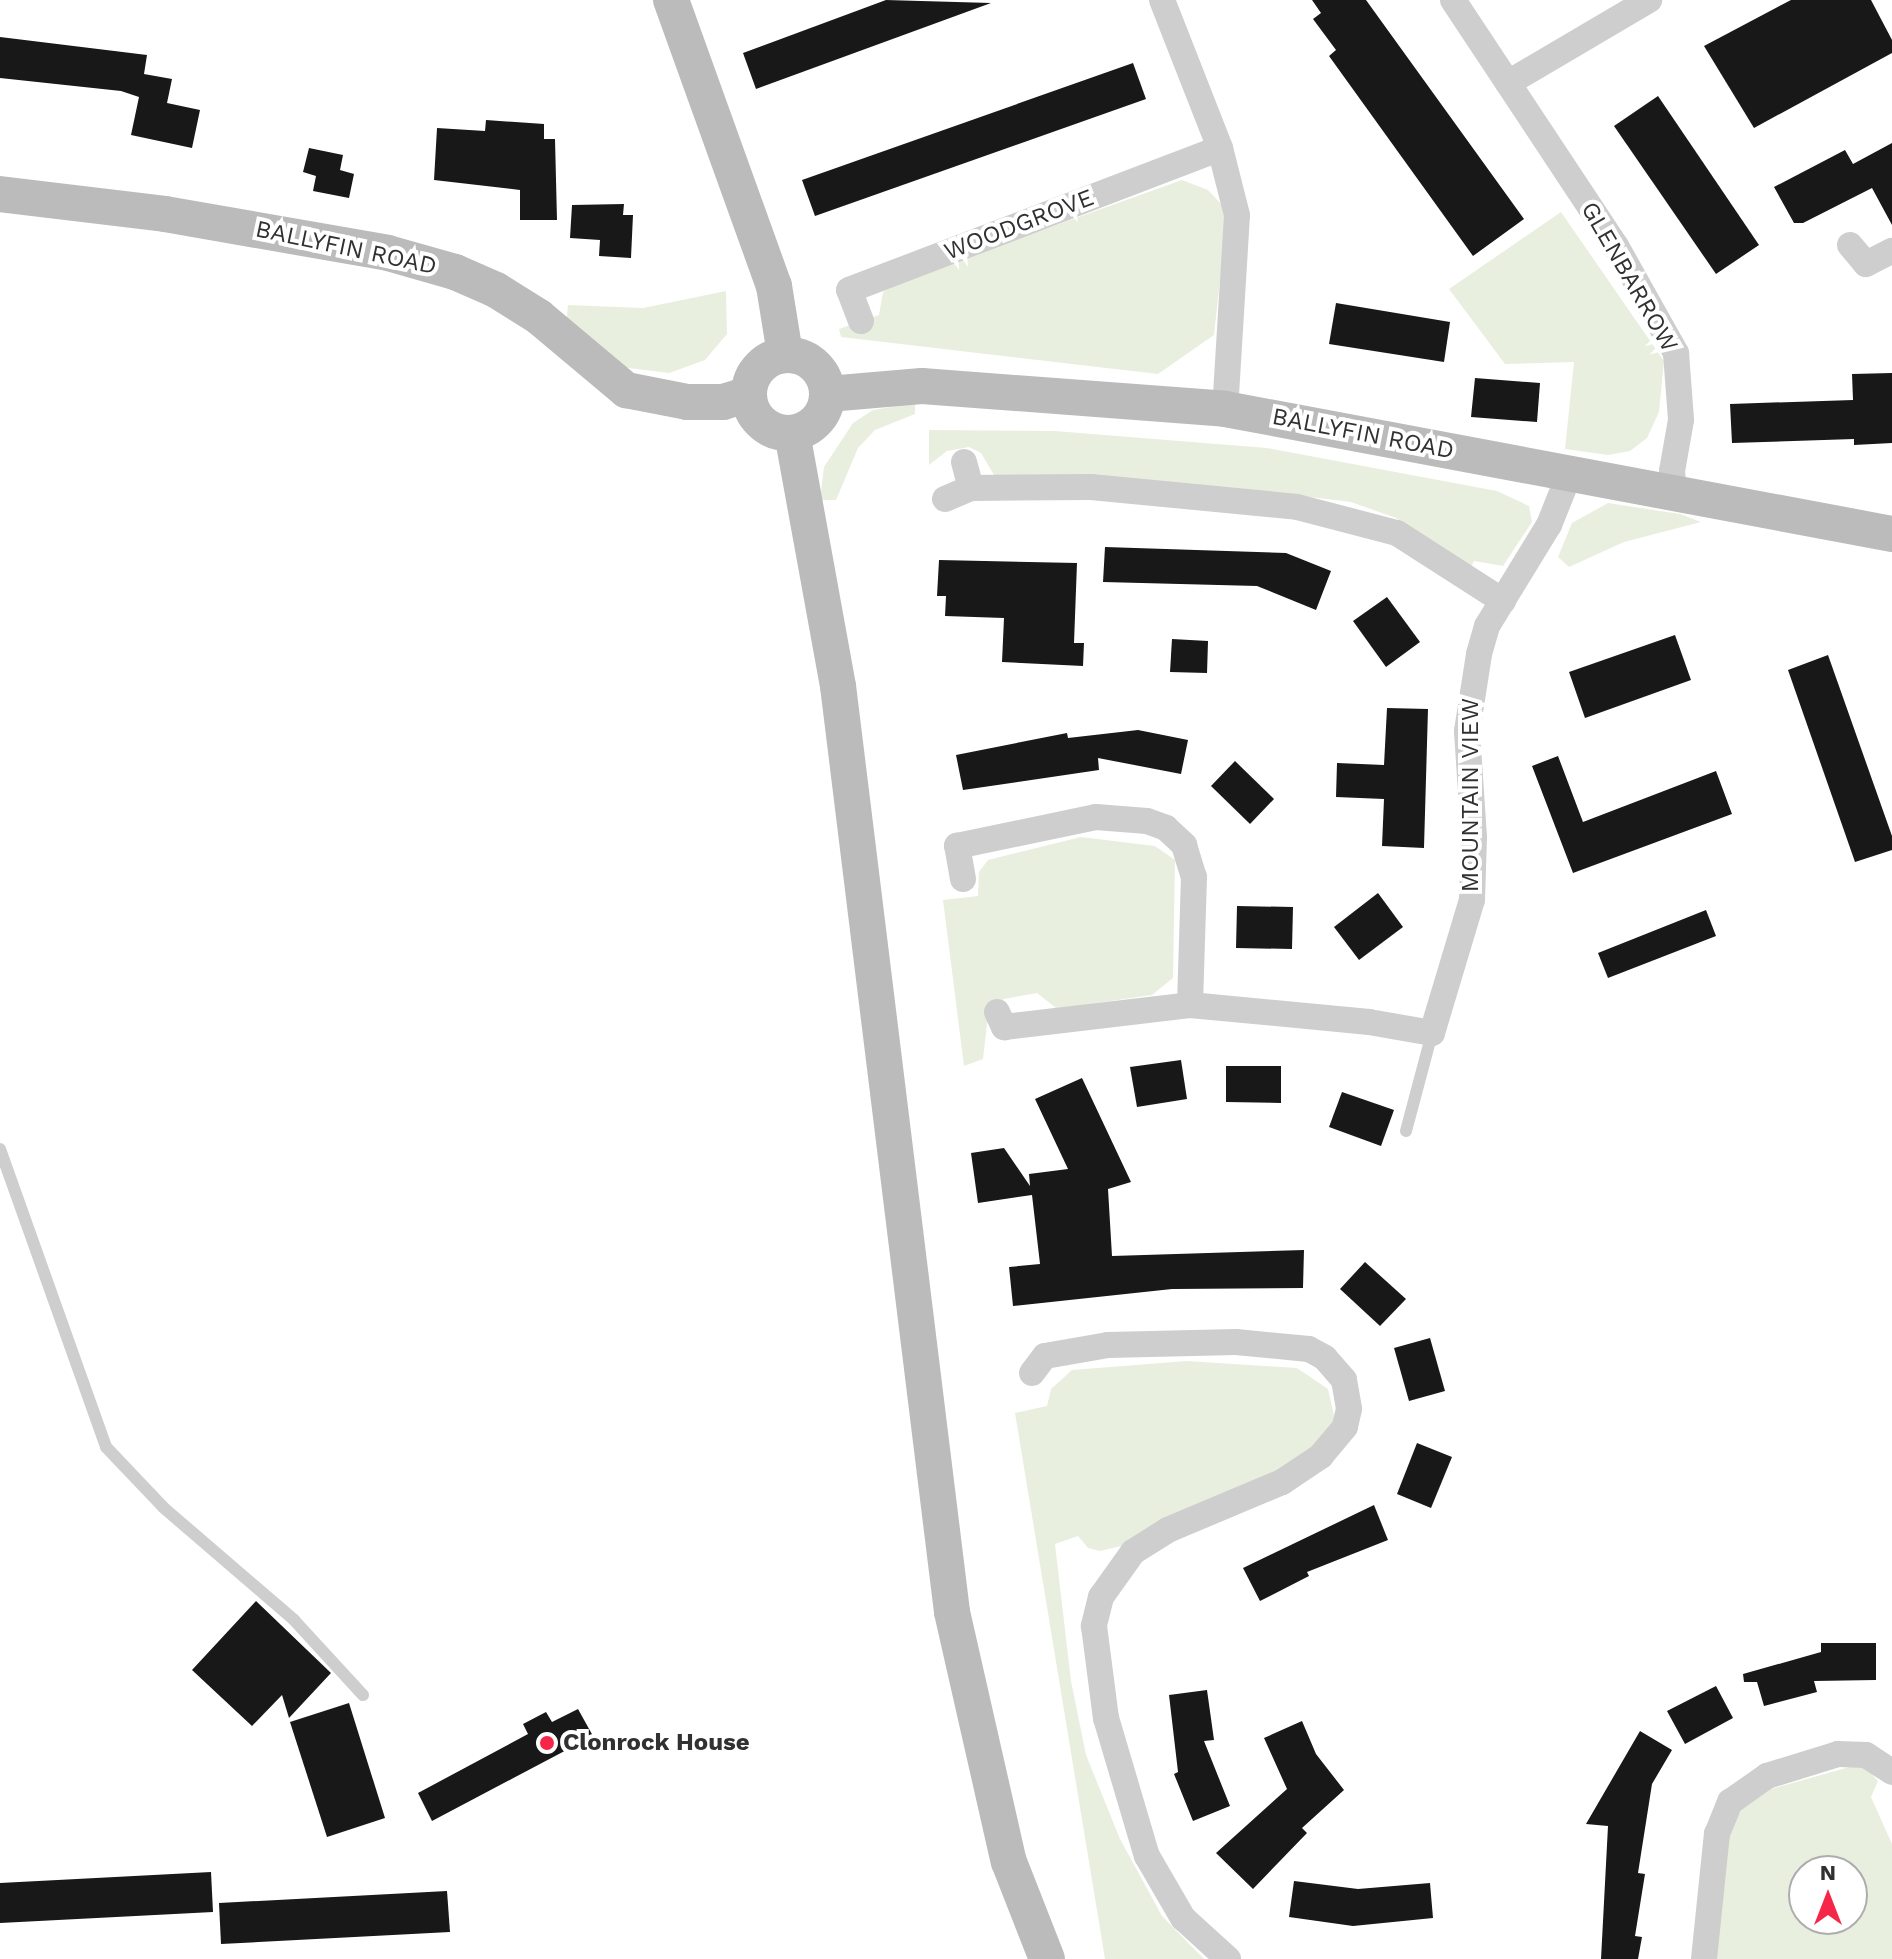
<!DOCTYPE html>
<html>
<head>
<meta charset="utf-8">
<style>
  body { margin:0 }
  #map { position:relative; width:1892px; height:1959px; overflow:hidden; background:#fff; font-family:"Work Sans",sans-serif }
  div>[style] { position:absolute }
  [style*='--x'] { left:calc(var(--x)*1px); top:calc(var(--y)*1px); width:calc(var(--w)*1px); rotate:calc(var(--a)*1deg) }
  .green>* { inset:0; background:#e9efde }
  .building>* { inset:0; background:#181818 }
  .lane>* { height:12px; margin:-6px; padding:0 6px; transform-origin:6px; border-radius:6px; background:#cecece }
  .street>* { height:26px; margin:-13px; padding:0 13px; transform-origin:13px; border-radius:13px; background:#cecece }
  .secondary>* { height:36px; margin:-18px; padding:0 18px; transform-origin:18px; border-radius:18px; background:#bbb }
  .secondary>.ring { margin:-18px; padding:0; box-sizing:content-box; background:none; border:36px solid #bbb; border-radius:50% }
  .dots>* { width:22px; height:22px; translate:-50% -50%; box-sizing:border-box; border:4px solid #fff; border-radius:50% }
  span { translate:-50% -50%; white-space:nowrap; text-align:center; line-height:1.15; -webkit-text-stroke:8px #fff; paint-order:stroke }
  .street-label { font-size:24px; color:#313131 }
  .poi-label { font-size:24px; color:#313131; font-weight:700 }
  .left { translate:0 -50%; text-align:left }
  .north { position:absolute; left:1788px; top:1855px; width:80px; height:80px; box-sizing:border-box; background:#fff; border:2px solid #adadad; border-radius:50%; rotate:0deg; font-size:22px; font-weight:700; line-height:32px; text-align:center; color:#313131 }
  .north::after { content:''; display:block; margin:auto; width:28px; height:36px; background:#f52648; clip-path:polygon(50% 0,100% 100%,50% 72%,0 100%) }
</style>
</head>
<body>
<div id="map">
  <div class="green">
    <i style="clip-path:polygon(1182px 180px,1208px 190px,1222px 205px,1226px 226px,1214px 335px,1158px 374px,841px 337px,839px 329px,879px 315px,883px 292px,895px 283px)"></i>
    <i style="clip-path:polygon(1561px 212px,1664px 361px,1659px 412px,1647px 438px,1630px 451px,1608px 455px,1565px 449px,1574px 362px,1505px 364px,1449px 289px)"></i>
    <i style="clip-path:polygon(726px 291px,727px 334px,705px 360px,669px 373px,620px 367px,566px 325px,568px 305px,643px 308px)"></i>
    <i style="clip-path:polygon(915px 403px,915px 414px,875px 430px,858px 448px,836px 500px,820px 500px,824px 467px,853px 423px,873px 410px)"></i>
    <i style="clip-path:polygon(929px 430px,1055px 431px,1267px 448px,1497px 491px,1529px 506px,1532px 522px,1503px 566px,1474px 561px,1471px 567px,1396px 518px,1351px 502px,1237px 488px,994px 475px,981px 453px,969px 447px,947px 451px,929px 465px)"></i>
    <i style="clip-path:polygon(1608px 503px,1680px 514px,1701px 522px,1624px 542px,1569px 567px,1558px 557px,1572px 523px)"></i>
    <i style="clip-path:polygon(1081px 837px,1155px 846px,1175px 860px,1173px 978px,1152px 995px,1076px 1006px,1056px 1008px,1037px 993px,1004px 999px,989px 1008px,983px 1059px,964px 1066px,943px 900px,978px 896px,979px 872px,988px 860px)"></i>
    <i style="clip-path:polygon(1187px 1361px,1297px 1368px,1328px 1389px,1335px 1420px,1329px 1434px,1292px 1466px,1130px 1544px,1100px 1551px,1088px 1548px,1078px 1536px,1055px 1544px,1071px 1681px,1086px 1755px,1120px 1839px,1162px 1916px,1204px 1959px,1105px 1959px,1015px 1413px,1047px 1406px,1051px 1389px,1072px 1370px)"></i>
    <i style="clip-path:polygon(evenodd,1853px 1766px,1866px 1768px,1878px 1781px,1871px 1797px,1892px 1844px,1892px 1959px,1715px 1959px,1717px 1889px,1732px 1824px,1742px 1809px,1771px 1789px,1853px 1766px,1804px 1871px,1852px 1871px,1852px 1919px,1804px 1919px,1804px 1871px)"></i>
  </div>
  <div class="building">
    <i style="clip-path:polygon(886px 0,991px 3px,756px 89px,743px 53px)"></i>
    <i style="clip-path:polygon(1312px 0,1366px 0,1524px 219px,1473px 256px,1329px 56px,1336px 50px,1313px 19px,1321px 13px)"></i>
    <i style="clip-path:polygon(1791px 0,1871px 0,1892px 40px,1892px 53px,1754px 128px,1704px 46px)"></i>
    <i style="clip-path:polygon(0 37px,147px 55px,144px 74px,172px 79px,167px 103px,200px 110px,192px 148px,131px 135px,139px 97px,121px 91px,0 78px)"></i>
    <i style="clip-path:polygon(1133px 63px,1146px 99px,815px 216px,802px 180px)"></i>
    <i style="clip-path:polygon(1658px 96px,1759px 245px,1716px 274px,1614px 126px)"></i>
    <i style="clip-path:polygon(486px 120px,544px 124px,544px 139px,555px 139px,557px 220px,520px 220px,520px 190px,434px 180px,437px 128px,485px 131px)"></i>
    <i style="clip-path:polygon(1892px 143px,1892px 225px,1872px 188px,1803px 223px,1794px 223px,1774px 187px,1845px 150px,1853px 164px)"></i>
    <i style="clip-path:polygon(309px 148px,343px 155px,340px 170px,354px 174px,349px 198px,313px 191px,316px 176px,303px 172px)"></i>
    <i style="clip-path:polygon(624px 204px,623px 215px,633px 215px,631px 258px,599px 256px,600px 240px,570px 238px,572px 205px)"></i>
    <i style="clip-path:polygon(1336px 303px,1450px 322px,1444px 362px,1329px 344px)"></i>
    <i style="clip-path:polygon(1892px 373px,1892px 443px,1854px 445px,1854px 439px,1732px 443px,1730px 404px,1853px 400px,1852px 374px)"></i>
    <i style="clip-path:polygon(1475px 378px,1540px 383px,1537px 422px,1471px 417px)"></i>
    <i style="clip-path:polygon(1105px 547px,1286px 553px,1331px 571px,1316px 610px,1257px 586px,1103px 582px)"></i>
    <i style="clip-path:polygon(939px 560px,1077px 563px,1074px 643px,1084px 643px,1083px 666px,1002px 662px,1004px 618px,945px 616px,946px 596px,937px 596px)"></i>
    <i style="clip-path:polygon(1387px 597px,1420px 642px,1386px 667px,1353px 621px)"></i>
    <i style="clip-path:polygon(1675px 635px,1691px 680px,1585px 718px,1569px 672px)"></i>
    <i style="clip-path:polygon(1172px 639px,1208px 641px,1207px 673px,1170px 672px)"></i>
    <i style="clip-path:polygon(1828px 655px,1892px 836px,1892px 850px,1855px 862px,1788px 670px)"></i>
    <i style="clip-path:polygon(1387px 708px,1428px 709px,1424px 848px,1382px 846px,1384px 799px,1336px 797px,1337px 763px,1384px 765px)"></i>
    <i style="clip-path:polygon(1138px 730px,1188px 740px,1181px 774px,1098px 758px,1099px 770px,963px 790px,956px 755px,1067px 733px,1068px 738px)"></i>
    <i style="clip-path:polygon(1558px 756px,1583px 822px,1716px 771px,1732px 814px,1573px 873px,1532px 766px)"></i>
    <i style="clip-path:polygon(1235px 761px,1274px 799px,1250px 824px,1211px 786px)"></i>
    <i style="clip-path:polygon(1378px 893px,1403px 927px,1359px 960px,1334px 927px)"></i>
    <i style="clip-path:polygon(1237px 906px,1293px 907px,1292px 949px,1236px 948px)"></i>
    <i style="clip-path:polygon(1706px 910px,1716px 936px,1608px 978px,1598px 953px)"></i>
    <i style="clip-path:polygon(1181px 1060px,1187px 1099px,1137px 1107px,1130px 1067px)"></i>
    <i style="clip-path:polygon(1226px 1066px,1281px 1066px,1281px 1103px,1226px 1102px)"></i>
    <i style="clip-path:polygon(1082px 1078px,1131px 1182px,1108px 1189px,1112px 1256px,1304px 1250px,1303px 1288px,1172px 1289px,1013px 1306px,1009px 1267px,1040px 1264px,1032px 1195px,978px 1203px,971px 1153px,1004px 1148px,1030px 1186px,1029px 1174px,1068px 1169px,1035px 1099px)"></i>
    <i style="clip-path:polygon(1342px 1092px,1394px 1110px,1381px 1146px,1329px 1127px)"></i>
    <i style="clip-path:polygon(1365px 1262px,1406px 1299px,1380px 1326px,1340px 1289px)"></i>
    <i style="clip-path:polygon(1430px 1338px,1445px 1391px,1409px 1401px,1394px 1348px)"></i>
    <i style="clip-path:polygon(1417px 1443px,1452px 1457px,1431px 1508px,1397px 1494px)"></i>
    <i style="clip-path:polygon(1374px 1505px,1388px 1540px,1307px 1572px,1309px 1576px,1260px 1601px,1243px 1568px)"></i>
    <i style="clip-path:polygon(256px 1601px,331px 1673px,289px 1718px,282px 1695px,252px 1726px,192px 1670px)"></i>
    <i style="clip-path:polygon(1821px 1643px,1876px 1643px,1876px 1680px,1814px 1681px,1817px 1692px,1764px 1706px,1757px 1682px,1744px 1682px,1743px 1674px,1821px 1652px)"></i>
    <i style="clip-path:polygon(1716px 1686px,1733px 1718px,1685px 1744px,1667px 1711px)"></i>
    <i style="clip-path:polygon(1207px 1690px,1214px 1740px,1204px 1741px,1230px 1806px,1193px 1821px,1174px 1774px,1178px 1772px,1169px 1695px)"></i>
    <i style="clip-path:polygon(349px 1703px,385px 1818px,327px 1837px,290px 1722px)"></i>
    <i style="clip-path:polygon(578px 1709px,593px 1736px,432px 1821px,418px 1793px,528px 1734px,523px 1724px,546px 1712px,552px 1722px)"></i>
    <i style="clip-path:polygon(1302px 1721px,1316px 1754px,1344px 1790px,1302px 1828px,1307px 1833px,1253px 1889px,1216px 1853px,1287px 1789px,1264px 1738px)"></i>
    <i style="clip-path:polygon(1640px 1731px,1672px 1750px,1652px 1784px,1638px 1873px,1645px 1874px,1635px 1936px,1642px 1937px,1638px 1959px,1601px 1959px,1608px 1826px,1586px 1824px)"></i>
    <i style="clip-path:polygon(211px 1872px,213px 1912px,0 1923px,0 1883px)"></i>
    <i style="clip-path:polygon(1294px 1881px,1358px 1889px,1430px 1883px,1433px 1918px,1353px 1926px,1289px 1917px)"></i>
    <i style="clip-path:polygon(447px 1891px,450px 1932px,221px 1944px,219px 1903px)"></i>
  </div>
  <div class="lane">
    <i style="--x:1406;--y:1131;--w:101;--a:-75.1"></i>
    <i style="--x:0;--y:1149;--w:316;--a:70.4"></i>
    <i style="--x:106;--y:1447;--w:84;--a:46.4"></i>
    <i style="--x:164;--y:1508;--w:172;--a:40.7"></i>
    <i style="--x:294;--y:1620;--w:102;--a:47.4"></i>
  </div>
  <div class="street">
    <i style="--x:1162;--y:0;--w:159;--a:68.6"></i>
    <i style="--x:1220;--y:148;--w:69;--a:75.8"></i>
    <i style="--x:1237;--y:215;--w:194;--a:93.5"></i>
    <i style="--x:1453;--y:0;--w:295;--a:56.5"></i>
    <i style="--x:1616;--y:246;--w:123;--a:60.7"></i>
    <i style="--x:1676;--y:353;--w:67;--a:85.7"></i>
    <i style="--x:1681;--y:420;--w:52;--a:100"></i>
    <i style="--x:1672;--y:471;--w:21;--a:85"></i>
    <i style="--x:1508;--y:83;--w:164;--a:-30.5"></i>
    <i style="--x:1850;--y:245;--w:25;--a:50"></i>
    <i style="--x:1866;--y:264;--w:29;--a:-27"></i>
    <i style="--x:861;--y:321;--w:33;--a:-111"></i>
    <i style="--x:849;--y:290;--w:397;--a:-20.9"></i>
    <i style="--x:964;--y:462;--w:27;--a:75"></i>
    <i style="--x:945;--y:499;--w:28;--a:-23"></i>
    <i style="--x:971;--y:488;--w:120;--a:-0.5"></i>
    <i style="--x:1091;--y:487;--w:207;--a:5.5"></i>
    <i style="--x:1297;--y:507;--w:103;--a:14.6"></i>
    <i style="--x:1397;--y:533;--w:126;--a:32.7"></i>
    <i style="--x:963;--y:879;--w:34;--a:-100"></i>
    <i style="--x:957;--y:846;--w:142;--a:-11.8"></i>
    <i style="--x:1096;--y:817;--w:51;--a:4.5"></i>
    <i style="--x:1147;--y:821;--w:20;--a:20"></i>
    <i style="--x:1166;--y:828;--w:25;--a:43"></i>
    <i style="--x:1184;--y:845;--w:34;--a:73"></i>
    <i style="--x:1194;--y:877;--w:128;--a:91.8"></i>
    <i style="--x:997;--y:1012;--w:17;--a:65"></i>
    <i style="--x:1004;--y:1027;--w:187;--a:-6.7"></i>
    <i style="--x:1190;--y:1005;--w:180;--a:5.4"></i>
    <i style="--x:1369;--y:1022;--w:64;--a:9.9"></i>
    <i style="--x:1432;--y:1033;--w:139;--a:-73.3"></i>
    <i style="--x:1472;--y:900;--w:63;--a:-88.2"></i>
    <i style="--x:1474;--y:837;--w:106;--a:-93.8"></i>
    <i style="--x:1467;--y:731;--w:78;--a:-81.1"></i>
    <i style="--x:1479;--y:654;--w:29;--a:-74"></i>
    <i style="--x:1487;--y:626;--w:119;--a:-58.5"></i>
    <i style="--x:1549;--y:525;--w:54;--a:-68.2"></i>
    <i style="--x:1032;--y:1373;--w:21;--a:-53"></i>
    <i style="--x:1045;--y:1356;--w:64;--a:-9.9"></i>
    <i style="--x:1108;--y:1345;--w:128;--a:-1.3"></i>
    <i style="--x:1236;--y:1342;--w:73;--a:5.5"></i>
    <i style="--x:1309;--y:1349;--w:18;--a:29"></i>
    <i style="--x:1325;--y:1358;--w:29;--a:49"></i>
    <i style="--x:1344;--y:1380;--w:29;--a:80"></i>
    <i style="--x:1349;--y:1409;--w:18;--a:103"></i>
    <i style="--x:1345;--y:1427;--w:38;--a:130"></i>
    <i style="--x:1321;--y:1456;--w:47;--a:146.3"></i>
    <i style="--x:1282;--y:1482;--w:124;--a:157.2"></i>
    <i style="--x:1168;--y:1530;--w:41;--a:147.8"></i>
    <i style="--x:1133;--y:1552;--w:55;--a:125.4"></i>
    <i style="--x:1101;--y:1597;--w:30;--a:104"></i>
    <i style="--x:1094;--y:1626;--w:93;--a:82.6"></i>
    <i style="--x:1106;--y:1718;--w:144;--a:73.5"></i>
    <i style="--x:1147;--y:1856;--w:72;--a:59.9"></i>
    <i style="--x:1183;--y:1918;--w:61;--a:42.3"></i>
    <i style="--x:1704;--y:1959;--w:126;--a:-84.1"></i>
    <i style="--x:1717;--y:1834;--w:35;--a:-68"></i>
    <i style="--x:1730;--y:1802;--w:45;--a:-35.1"></i>
    <i style="--x:1767;--y:1776;--w:74;--a:-17.2"></i>
    <i style="--x:1838;--y:1754;--w:28;--a:2"></i>
    <i style="--x:1866;--y:1755;--w:31;--a:33"></i>
  </div>
  <div class="secondary">
    <i style="--x:671;--y:0;--w:304;--a:70.2"></i>
    <i style="--x:774;--y:286;--w:69;--a:80.8"></i>
    <i style="--x:0;--y:194;--w:166;--a:6.9"></i>
    <i style="--x:165;--y:214;--w:226;--a:9.9"></i>
    <i style="--x:388;--y:253;--w:70;--a:15.8"></i>
    <i style="--x:455;--y:272;--w:45;--a:23.7"></i>
    <i style="--x:496;--y:290;--w:51;--a:32.1"></i>
    <i style="--x:539;--y:317;--w:114;--a:40"></i>
    <i style="--x:626;--y:390;--w:62;--a:11.1"></i>
    <i style="--x:687;--y:402;--w:36;--a:0"></i>
    <i style="--x:723;--y:402;--w:27;--a:-17"></i>
    <i class="ring" style="left:749px;top:355px;width:42px;height:42px"></i>
    <i style="--x:828;--y:394;--w:94;--a:-4.9"></i>
    <i style="--x:922;--y:386;--w:304;--a:4.3"></i>
    <i style="--x:1225;--y:409;--w:679;--a:10.61"></i>
    <i style="--x:792;--y:433;--w:257;--a:79.7"></i>
    <i style="--x:838;--y:686;--w:933;--a:82.98"></i>
    <i style="--x:952;--y:1612;--w:256;--a:77.2"></i>
    <i style="--x:1009;--y:1862;--w:104;--a:68.6"></i>
  </div>
  <div class="dots">
    <i style="left:547px;top:1743px;background:#f52648"></i>
  </div>
  <div class="street-label">
    <span style="left:1019px;top:225px;rotate:-21deg">WOODGROVE</span>
    <span style="left:346px;top:248px;rotate:12deg">BALLYFIN ROAD</span>
    <span style="left:1629px;top:277px;rotate:60deg">GLENBARROW</span>
    <span style="left:1363px;top:434px;rotate:11deg">BALLYFIN ROAD</span>
    <span style="left:1471px;top:795px;rotate:-90deg">MOUNTAIN VIEW</span>
  </div>
  <div class="poi-label">
    <span class="left" style="left:563px;top:1743px">Clonrock House</span>
  </div>
  <div class="north">N</div>
</div>
</body>
</html>
